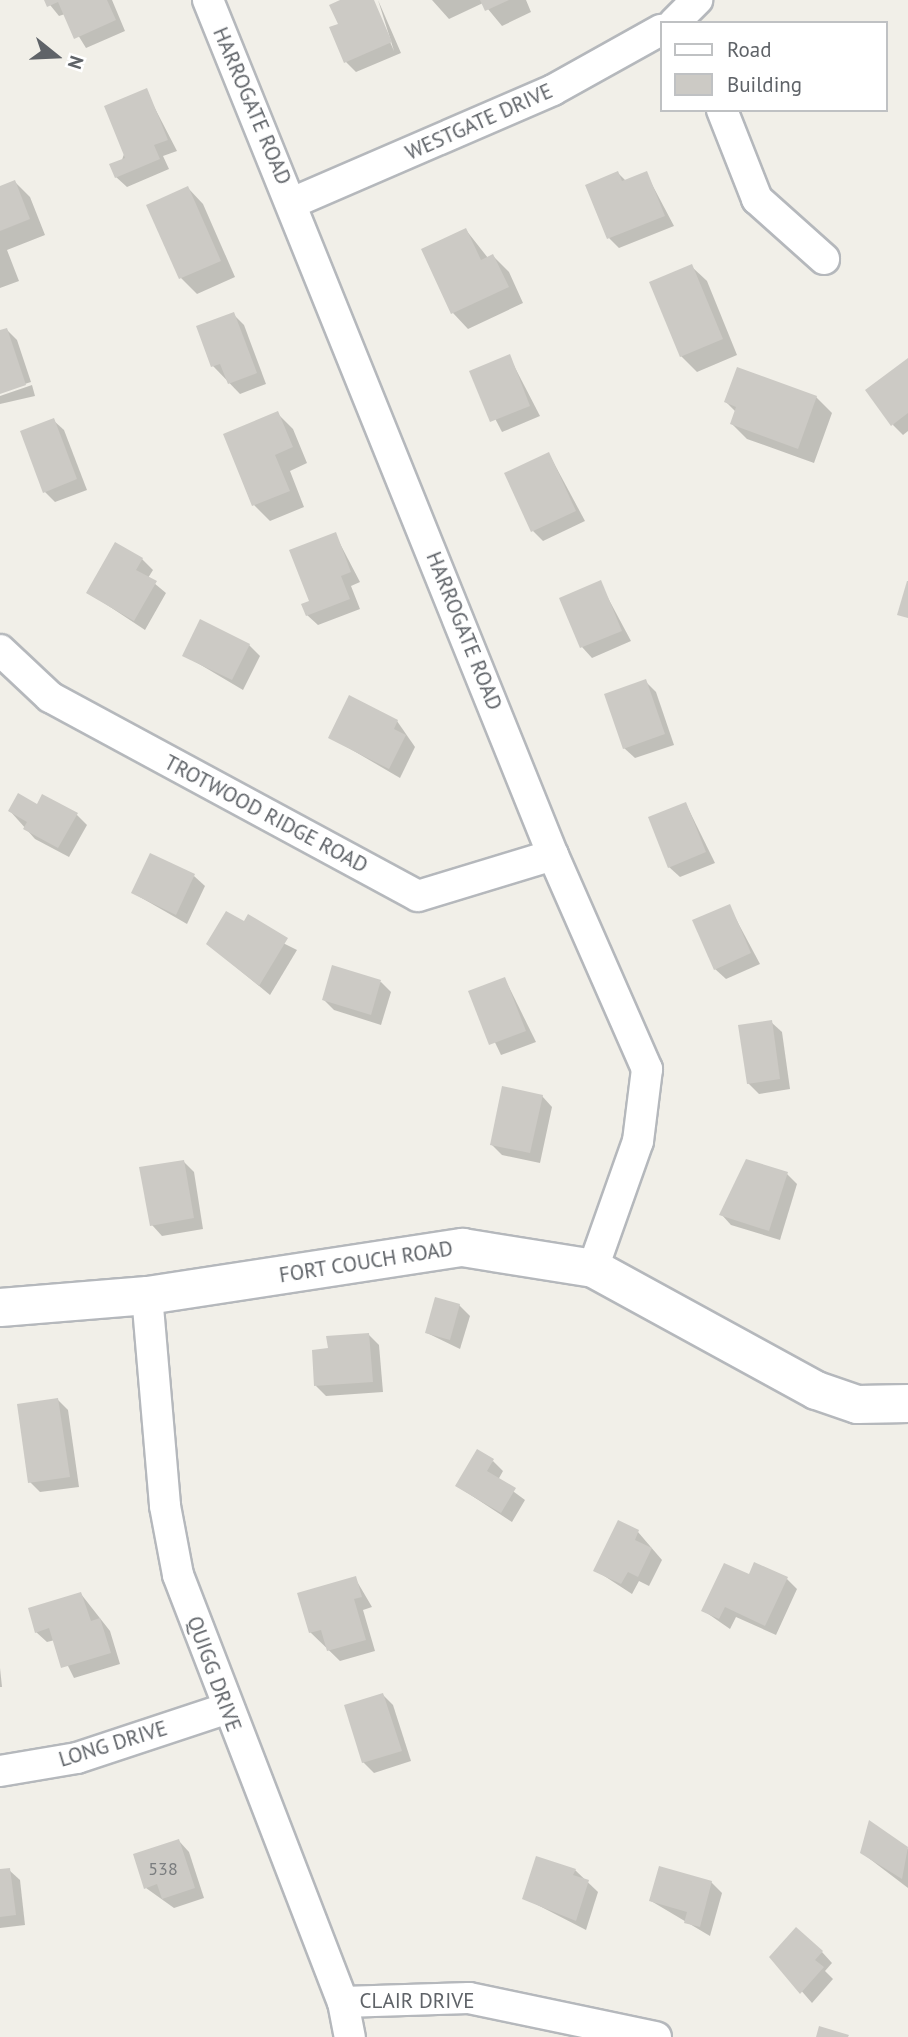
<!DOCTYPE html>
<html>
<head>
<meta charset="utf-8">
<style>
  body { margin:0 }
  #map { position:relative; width:908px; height:2037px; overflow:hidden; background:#f1efe8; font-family:"PT Sans",sans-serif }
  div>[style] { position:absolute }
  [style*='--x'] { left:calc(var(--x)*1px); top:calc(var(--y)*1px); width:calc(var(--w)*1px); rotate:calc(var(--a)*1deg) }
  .shadow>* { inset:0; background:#0003 }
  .building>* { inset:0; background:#cccac5 }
  .roads { filter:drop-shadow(2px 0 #b5b8bc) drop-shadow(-2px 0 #b5b8bc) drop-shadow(0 2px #b5b8bc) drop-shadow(0 -2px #b5b8bc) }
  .minor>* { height:30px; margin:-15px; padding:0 15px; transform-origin:15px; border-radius:15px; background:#fff }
  .tertiary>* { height:37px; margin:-18.5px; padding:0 18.5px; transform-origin:18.5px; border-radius:18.5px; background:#fff }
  span { translate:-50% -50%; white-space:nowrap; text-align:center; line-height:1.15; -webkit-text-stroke:5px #fff; paint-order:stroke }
  .number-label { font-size:18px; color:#7a7d7f }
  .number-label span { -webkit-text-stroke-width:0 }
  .street-label { font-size:21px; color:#5f6368 }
  .legend { position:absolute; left:660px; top:21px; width:228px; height:91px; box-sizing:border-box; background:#fff; border:2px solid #bfc1c3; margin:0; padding:9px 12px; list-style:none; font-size:21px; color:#5f6368 }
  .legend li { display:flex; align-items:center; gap:14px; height:35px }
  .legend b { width:35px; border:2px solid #bfc1c3 }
  .north { position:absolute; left:21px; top:21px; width:70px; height:70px; -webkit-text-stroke:5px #fff; paint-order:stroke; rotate:108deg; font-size:19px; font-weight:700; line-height:28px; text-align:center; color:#5f6368 }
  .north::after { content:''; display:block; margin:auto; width:24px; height:32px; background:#5f6368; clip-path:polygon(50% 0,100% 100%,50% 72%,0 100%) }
</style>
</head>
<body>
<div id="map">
  <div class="shadow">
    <i style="clip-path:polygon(46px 0,112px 0,125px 31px,86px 48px,65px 14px,59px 16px)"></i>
    <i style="clip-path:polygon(345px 0,372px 0,394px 51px,378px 0,401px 53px,356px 72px,346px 62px)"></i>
    <i style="clip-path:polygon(432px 0,526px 0,531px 12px,502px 26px,483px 3px,449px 19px)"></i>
    <i style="clip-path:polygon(146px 91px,177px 151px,163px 156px,169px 169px,127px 187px,116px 177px)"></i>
    <i style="clip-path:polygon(618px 173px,626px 181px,646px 173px,674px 226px,619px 248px,609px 238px)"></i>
    <i style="clip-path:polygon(15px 182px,30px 197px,45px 235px,7px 250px,19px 281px,0 288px,0 187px)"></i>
    <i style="clip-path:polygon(188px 188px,203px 204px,235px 277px,197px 294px,181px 278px,149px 206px)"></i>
    <i style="clip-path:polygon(466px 230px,488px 258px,493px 256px,509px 272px,523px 303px,468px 329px,453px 313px)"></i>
    <i style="clip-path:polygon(691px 266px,707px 281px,737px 355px,697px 372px,681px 356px)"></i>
    <i style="clip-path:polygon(233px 314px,244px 325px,266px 384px,240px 394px,213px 366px)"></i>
    <i style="clip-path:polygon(7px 330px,17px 340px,31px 382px,0 392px,0 332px)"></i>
    <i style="clip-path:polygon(509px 356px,540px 416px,502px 432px,471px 372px)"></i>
    <i style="clip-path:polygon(908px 360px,908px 431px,903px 435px,893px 425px)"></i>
    <i style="clip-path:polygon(32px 385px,35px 396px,0 404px,0 396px)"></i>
    <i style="clip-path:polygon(816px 397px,832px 413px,814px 463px,747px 439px,732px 424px,736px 412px,726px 402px)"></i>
    <i style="clip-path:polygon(278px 414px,293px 429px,307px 463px,290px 471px,304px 507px,270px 521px,254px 505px)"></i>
    <i style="clip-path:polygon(53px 420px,64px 430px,87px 490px,55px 502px,45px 492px)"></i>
    <i style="clip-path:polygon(549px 454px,585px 521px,543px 541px,533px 531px)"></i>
    <i style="clip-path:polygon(335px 534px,360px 582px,351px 586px,360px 609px,318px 625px,307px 615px)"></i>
    <i style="clip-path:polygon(142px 559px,153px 570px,148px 578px,166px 593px,145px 630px,89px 593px)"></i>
    <i style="clip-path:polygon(600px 583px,631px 641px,592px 658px,582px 647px)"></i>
    <i style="clip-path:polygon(249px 645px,260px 656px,243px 690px,184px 655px)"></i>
    <i style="clip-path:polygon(645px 681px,656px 692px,674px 745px,635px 758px,624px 748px)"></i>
    <i style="clip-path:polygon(397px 721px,415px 747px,400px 778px,330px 737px)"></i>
    <i style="clip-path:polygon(686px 804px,715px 863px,680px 877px,669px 867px)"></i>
    <i style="clip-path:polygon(38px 806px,77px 815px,87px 825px,69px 857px,35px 839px,10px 811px)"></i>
    <i style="clip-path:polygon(194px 876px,205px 886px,187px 924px,133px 893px)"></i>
    <i style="clip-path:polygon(729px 906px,760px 964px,726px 979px,715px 969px)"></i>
    <i style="clip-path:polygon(245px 924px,297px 950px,270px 995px,208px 944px)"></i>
    <i style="clip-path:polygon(505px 979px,536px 1042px,501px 1055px,471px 992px)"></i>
    <i style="clip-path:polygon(381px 982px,391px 992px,381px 1025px,334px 1010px,324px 1000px)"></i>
    <i style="clip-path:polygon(771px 1022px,782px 1032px,790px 1089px,759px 1094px,748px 1083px)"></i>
    <i style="clip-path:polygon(542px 1096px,552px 1107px,540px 1163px,502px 1155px,491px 1144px)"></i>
    <i style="clip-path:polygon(183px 1161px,194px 1172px,203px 1229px,162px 1236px,152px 1225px)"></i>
    <i style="clip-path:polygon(787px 1174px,797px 1184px,780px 1240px,731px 1225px,721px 1214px)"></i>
    <i style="clip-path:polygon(459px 1305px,470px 1316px,460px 1349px,427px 1333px)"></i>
    <i style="clip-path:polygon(368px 1334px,379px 1345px,383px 1392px,326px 1396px,316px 1386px,329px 1350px)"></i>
    <i style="clip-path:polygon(57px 1399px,68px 1410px,79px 1487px,40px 1492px,30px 1482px)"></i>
    <i style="clip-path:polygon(493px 1461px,503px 1471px,498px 1480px,525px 1500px,512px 1522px,457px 1486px)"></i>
    <i style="clip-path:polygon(619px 1522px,638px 1532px,662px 1560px,649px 1586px,639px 1581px,632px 1594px,595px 1570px)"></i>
    <i style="clip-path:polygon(750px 1576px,787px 1579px,797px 1589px,776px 1635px,736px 1617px,730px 1629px,704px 1611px)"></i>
    <i style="clip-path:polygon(355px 1578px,372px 1607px,363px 1610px,375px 1651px,340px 1661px,310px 1632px)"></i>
    <i style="clip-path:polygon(81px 1594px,110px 1631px,120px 1664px,74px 1678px,55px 1640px,47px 1642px,36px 1632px)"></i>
    <i style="clip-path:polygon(0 1668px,2px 1687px,0 1687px)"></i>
    <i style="clip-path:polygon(383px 1695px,393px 1705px,411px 1761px,374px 1773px,363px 1762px)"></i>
    <i style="clip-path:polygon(870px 1823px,908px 1849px,908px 1888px,862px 1853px)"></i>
    <i style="clip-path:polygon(179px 1841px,189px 1852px,204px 1898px,174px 1908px,146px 1888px)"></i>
    <i style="clip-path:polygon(9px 1870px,20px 1880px,25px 1925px,0 1928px,0 1872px)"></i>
    <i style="clip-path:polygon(575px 1870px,598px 1892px,586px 1930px,524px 1898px)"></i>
    <i style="clip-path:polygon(711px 1882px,722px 1893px,710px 1936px,651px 1901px)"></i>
    <i style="clip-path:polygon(822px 1952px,832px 1963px,825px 1971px,833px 1979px,812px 2003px,772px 1957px)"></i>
  </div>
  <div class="building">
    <i style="clip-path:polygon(44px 0,107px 0,116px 20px,74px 39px,58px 2px,47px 7px)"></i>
    <i style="clip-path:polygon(340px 0,374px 0,392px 42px,344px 63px,329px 27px,338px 24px,329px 5px)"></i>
    <i style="clip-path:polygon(480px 0,509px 0,485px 11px)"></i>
    <i style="clip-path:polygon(147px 88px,168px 140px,154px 145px,160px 159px,115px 178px,109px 164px,125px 158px,104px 106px)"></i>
    <i style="clip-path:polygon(618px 171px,622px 181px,647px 171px,665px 216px,607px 239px,585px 185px)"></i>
    <i style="clip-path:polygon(15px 180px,30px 219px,0 231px,0 186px)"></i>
    <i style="clip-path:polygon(188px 186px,221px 261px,179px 279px,146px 205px)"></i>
    <i style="clip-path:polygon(466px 228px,481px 260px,493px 254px,509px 287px,451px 314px,421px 249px)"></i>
    <i style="clip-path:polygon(692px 264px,723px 339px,680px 357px,649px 282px)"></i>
    <i style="clip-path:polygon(234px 312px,257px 373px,228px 384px,220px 364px,211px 367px,196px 326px)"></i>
    <i style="clip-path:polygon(7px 328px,26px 385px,0 394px,0 330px)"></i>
    <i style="clip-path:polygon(510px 354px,530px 406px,490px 422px,469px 371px)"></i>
    <i style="clip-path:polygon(908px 358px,908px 413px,891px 426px,865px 390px)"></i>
    <i style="clip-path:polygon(737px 367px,817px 396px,798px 449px,730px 424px,736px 407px,724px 402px)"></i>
    <i style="clip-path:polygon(278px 411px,293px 447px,275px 455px,290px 491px,252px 506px,223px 434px)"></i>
    <i style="clip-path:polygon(54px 418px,77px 479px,43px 493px,20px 431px)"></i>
    <i style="clip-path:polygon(549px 452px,576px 511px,531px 532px,504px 473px)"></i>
    <i style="clip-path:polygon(336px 532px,351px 572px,341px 576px,350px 599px,306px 616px,301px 604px,309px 601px,289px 550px)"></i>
    <i style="clip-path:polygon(115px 542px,143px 558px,136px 570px,157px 581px,134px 621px,86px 593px)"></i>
    <i style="clip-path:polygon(601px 580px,622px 631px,580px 648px,559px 598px)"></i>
    <i style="clip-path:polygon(907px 581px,908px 581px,908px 618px,897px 615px)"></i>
    <i style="clip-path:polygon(200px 619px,250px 644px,232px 680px,182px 656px)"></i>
    <i style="clip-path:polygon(646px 679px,665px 734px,623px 749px,604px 694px)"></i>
    <i style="clip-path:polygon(349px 695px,398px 720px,394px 729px,406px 735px,389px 769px,328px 738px)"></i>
    <i style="clip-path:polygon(18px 793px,37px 804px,42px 794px,78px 813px,58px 848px,23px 829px,27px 822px,8px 811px)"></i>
    <i style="clip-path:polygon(686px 802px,706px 852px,668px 868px,648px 817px)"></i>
    <i style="clip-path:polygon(150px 853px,195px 874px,176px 915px,131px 893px)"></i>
    <i style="clip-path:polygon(730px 904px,751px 953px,714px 970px,692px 920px)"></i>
    <i style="clip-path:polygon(226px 911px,244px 921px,248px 914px,288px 938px,259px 986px,206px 944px)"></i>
    <i style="clip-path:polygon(332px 965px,381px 980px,371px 1015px,322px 1000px)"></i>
    <i style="clip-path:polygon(505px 977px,526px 1031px,489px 1045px,468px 991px)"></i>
    <i style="clip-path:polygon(772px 1020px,780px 1079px,747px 1084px,738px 1025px)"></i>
    <i style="clip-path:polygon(502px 1086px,543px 1095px,530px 1153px,490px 1145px)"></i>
    <i style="clip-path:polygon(746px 1159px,788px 1172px,769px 1231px,719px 1215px)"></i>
    <i style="clip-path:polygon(184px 1160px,194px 1218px,150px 1226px,139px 1167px)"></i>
    <i style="clip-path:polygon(435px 1297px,460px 1304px,450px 1340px,425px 1333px)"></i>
    <i style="clip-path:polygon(369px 1333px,373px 1382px,314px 1386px,312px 1350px,328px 1348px,326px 1336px)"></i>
    <i style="clip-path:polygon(58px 1398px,70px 1477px,28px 1483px,17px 1404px)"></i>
    <i style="clip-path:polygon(477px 1449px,494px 1459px,487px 1471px,516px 1488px,501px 1513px,455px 1486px)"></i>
    <i style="clip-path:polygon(618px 1520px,639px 1530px,635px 1540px,652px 1548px,638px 1577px,628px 1572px,621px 1584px,593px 1571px)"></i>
    <i style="clip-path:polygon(754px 1562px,788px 1577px,765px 1626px,725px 1607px,719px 1619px,701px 1611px,724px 1563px,749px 1574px)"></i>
    <i style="clip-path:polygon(356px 1576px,362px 1597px,354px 1599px,366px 1640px,327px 1651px,321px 1630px,309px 1633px,297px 1593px)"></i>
    <i style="clip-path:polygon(81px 1592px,91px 1621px,100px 1618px,111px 1653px,61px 1668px,49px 1628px,35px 1633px,28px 1608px)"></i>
    <i style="clip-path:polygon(383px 1693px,402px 1751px,362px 1763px,344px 1705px)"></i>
    <i style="clip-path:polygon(869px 1820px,908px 1847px,902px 1879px,860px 1853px)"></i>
    <i style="clip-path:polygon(179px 1839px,195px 1888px,162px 1899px,157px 1884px,144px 1889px,133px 1854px)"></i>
    <i style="clip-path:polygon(536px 1856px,576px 1869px,573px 1875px,589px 1880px,576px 1921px,522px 1899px)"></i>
    <i style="clip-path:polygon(659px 1866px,712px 1881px,700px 1927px,684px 1923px,687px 1912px,649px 1901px)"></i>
    <i style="clip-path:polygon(10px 1868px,16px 1915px,0 1917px,0 1869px)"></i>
    <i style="clip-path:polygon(796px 1927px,823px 1951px,815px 1960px,824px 1967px,800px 1994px,769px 1957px)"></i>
    <i style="clip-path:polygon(819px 2026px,849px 2035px,848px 2037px,816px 2037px)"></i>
  </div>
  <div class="roads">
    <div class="minor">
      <i style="--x:208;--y:0;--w:922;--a:68.03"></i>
      <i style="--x:553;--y:855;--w:234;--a:66.3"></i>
      <i style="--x:647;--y:1069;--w:73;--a:97.1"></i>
      <i style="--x:638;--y:1141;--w:135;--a:109.5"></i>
      <i style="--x:674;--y:23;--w:33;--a:-45"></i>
      <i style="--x:722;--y:110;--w:96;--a:68.5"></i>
      <i style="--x:757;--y:199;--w:90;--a:41.8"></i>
      <i style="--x:292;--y:203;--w:284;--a:-23.4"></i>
      <i style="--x:553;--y:90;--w:124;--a:-29.1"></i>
      <i style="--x:0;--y:650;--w:69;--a:43.2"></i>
      <i style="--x:50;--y:697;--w:418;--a:28.4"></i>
      <i style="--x:418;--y:896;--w:141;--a:-16.9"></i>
      <i style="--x:147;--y:1295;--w:212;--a:85.1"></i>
      <i style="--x:165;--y:1506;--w:70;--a:79.3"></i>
      <i style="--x:178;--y:1575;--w:458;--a:68.9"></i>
      <i style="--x:343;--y:2002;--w:36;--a:79"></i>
      <i style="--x:0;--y:1771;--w:78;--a:-9.6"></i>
      <i style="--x:77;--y:1758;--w:156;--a:-18.3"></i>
      <i style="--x:343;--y:2002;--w:126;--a:-1.8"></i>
      <i style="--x:469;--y:1998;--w:191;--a:11.8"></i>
    </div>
    <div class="tertiary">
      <i style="--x:0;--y:1307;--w:147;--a:-4.7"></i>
      <i style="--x:147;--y:1295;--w:319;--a:-8.7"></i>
      <i style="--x:462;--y:1247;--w:133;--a:9.1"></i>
      <i style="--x:593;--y:1268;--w:254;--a:28.7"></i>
      <i style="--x:816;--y:1390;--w:43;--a:18.9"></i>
      <i style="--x:857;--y:1404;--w:51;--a:-1.1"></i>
    </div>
  </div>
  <div class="number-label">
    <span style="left:163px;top:1869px">538</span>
  </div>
  <div class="street-label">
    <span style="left:252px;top:106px;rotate:67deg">HARROGATE ROAD</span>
    <span style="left:479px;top:122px;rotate:-24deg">WESTGATE DRIVE</span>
    <span style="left:464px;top:631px;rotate:68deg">HARROGATE ROAD</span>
    <span style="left:266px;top:814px;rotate:28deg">TROTWOOD RIDGE ROAD</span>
    <span style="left:366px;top:1262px;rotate:-9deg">FORT COUCH ROAD</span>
    <span style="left:214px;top:1674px;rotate:70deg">QUIGG DRIVE</span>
    <span style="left:113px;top:1744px;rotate:-17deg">LONG DRIVE</span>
    <span style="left:417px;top:2001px">CLAIR DRIVE</span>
  </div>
  <ul class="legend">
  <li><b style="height:9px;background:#fff"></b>Road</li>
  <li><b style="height:19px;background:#cccac5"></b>Building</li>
  </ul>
  <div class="north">N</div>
</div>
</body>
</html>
